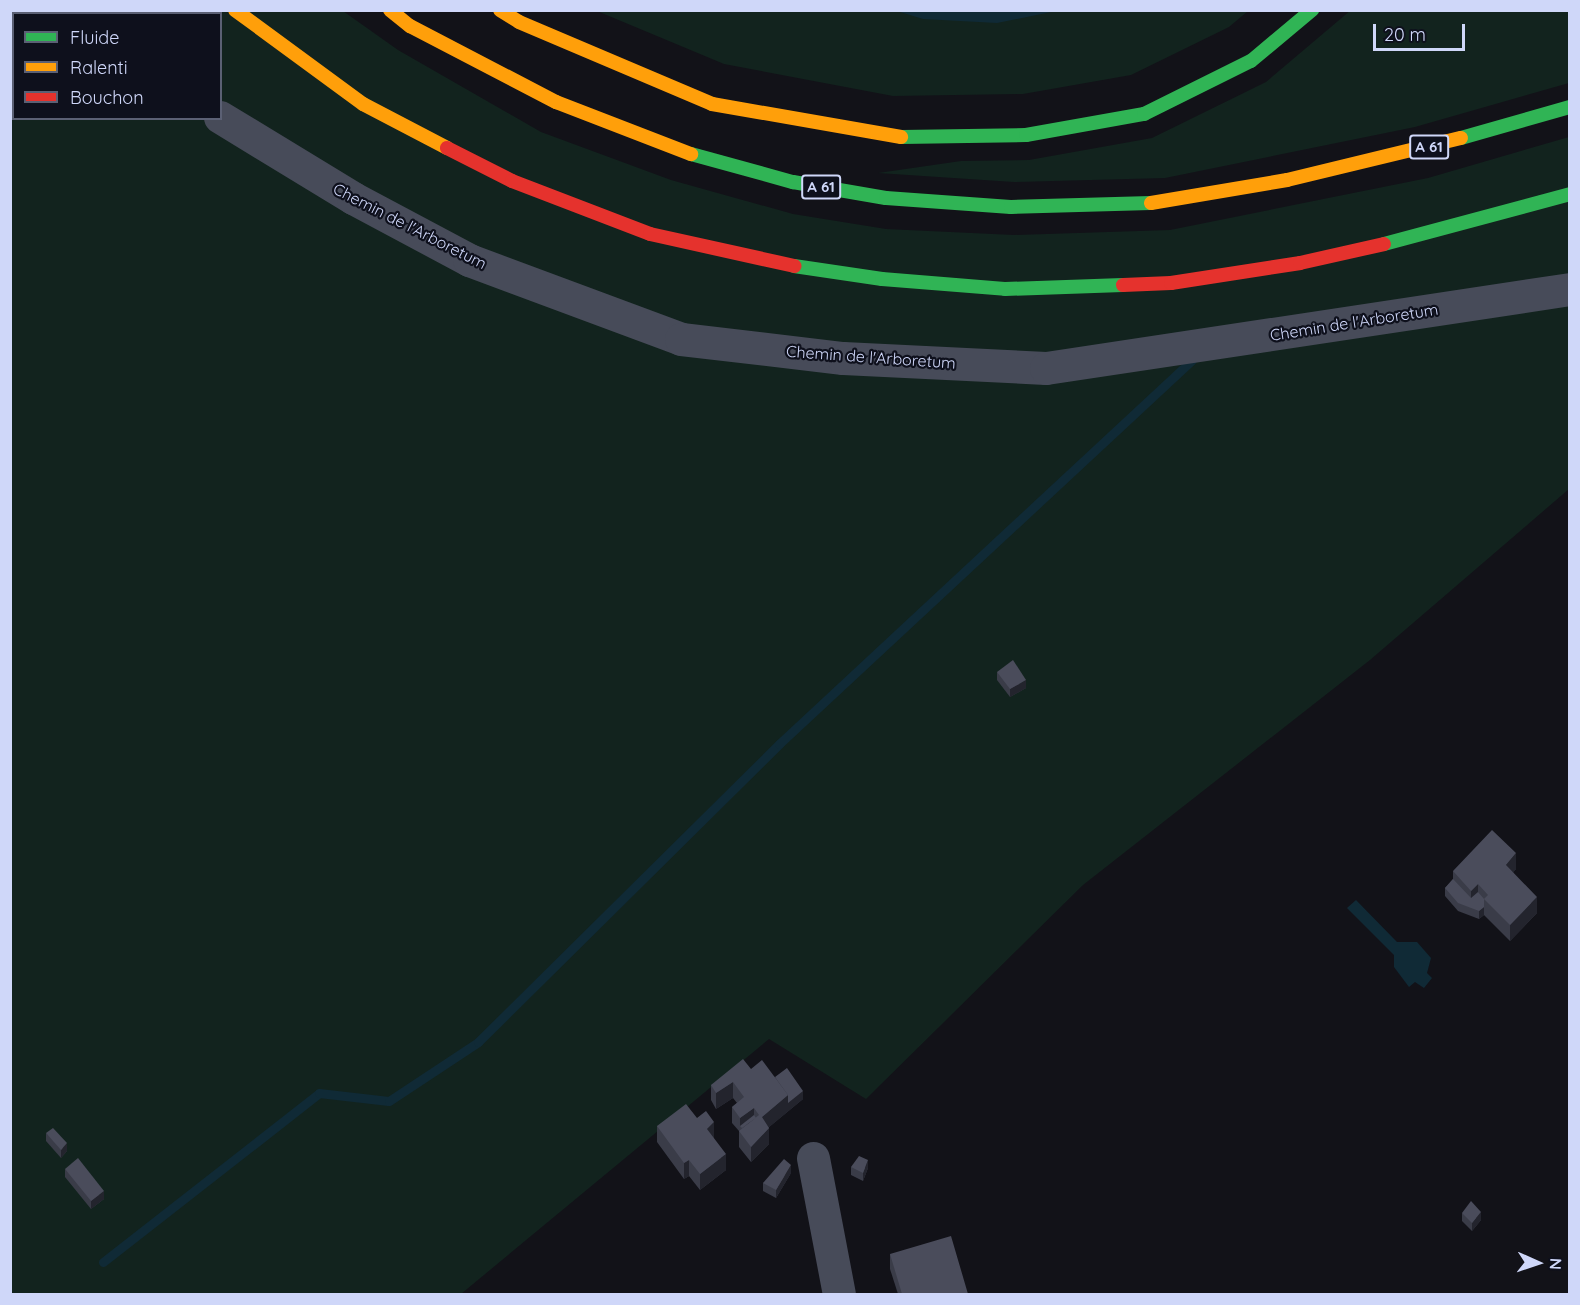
<!DOCTYPE html>
<html>
<head>
<meta charset="utf-8">
<style>
  body { margin:0 }
  #map { position:relative; width:1580px; height:1305px; overflow:hidden; background:#121218; font-family:Quicksand,sans-serif }
  div>[style] { position:absolute }
  [style*='--x'] { left:calc(var(--x)*1px); top:calc(var(--y)*1px); width:calc(var(--w)*1px); rotate:calc(var(--a)*1deg) }
  .green>* { inset:0; background:#12231e }
  .water>* { inset:0; background:#102a36 }
  .stream>* { height:9px; margin:-4.5px; padding:0 4.5px; transform-origin:4.5px; border-radius:4.5px; background:#102a36 }
  .street>* { height:33px; margin:-16.5px; padding:0 16.5px; transform-origin:16.5px; border-radius:16.5px; background:#474b59 }
  .fast>* { height:14px; margin:-7px; padding:0 7px; transform-origin:7px; border-radius:7px; background:#30b455 }
  .slow>* { height:14px; margin:-7px; padding:0 7px; transform-origin:7px; border-radius:7px; background:#ff9f0a }
  .jam>* { height:14px; margin:-7px; padding:0 7px; transform-origin:7px; border-radius:7px; background:#e5322d }
  .wall>* { inset:0; background:#3a3c48 }
  .shaded-wall>* { inset:0; background:#23242d }
  .building>* { inset:0; background:#4a4c5b }
  span { translate:-50% -50%; white-space:nowrap; text-align:center; line-height:1.15; -webkit-text-stroke:4.5px #0e101c; paint-order:stroke }
  .shield-label span { padding:2px 4px; background:#0e101c; border:2px solid; border-radius:4px; -webkit-text-stroke-width:0 }
  .shield-label { font-size:15px; color:#cfd7f9; font-weight:700 }
  .street-label { font-size:16px; color:#cfd7f9 }
  .frame { position:absolute; inset:0; border:12px solid #cfd7f9; pointer-events:none }
  .legend { position:absolute; left:12px; top:12px; width:210px; height:108px; box-sizing:border-box; background:#0e101c; border:2px solid #5b6074; margin:0; padding:8px 10px; list-style:none; font-size:18px; color:#cfd7f9 }
  .legend li { display:flex; align-items:center; gap:12px; height:30px }
  .legend b { width:30px; border:2px solid #5b6074 }
  .north { position:absolute; left:1508px; top:1233px; width:60px; height:60px; -webkit-text-stroke:4px #0e101c; paint-order:stroke; rotate:93deg; font-size:16px; font-weight:700; line-height:24px; text-align:center; color:#cfd7f9 }
  .north::after { content:''; display:block; margin:auto; width:21px; height:27px; background:#cfd7f9; clip-path:polygon(50% 0,100% 100%,50% 72%,0 100%) }
  .scale { position:absolute; left:1373px; top:24px; width:92px; height:27px; box-sizing:border-box; border:3px solid #cfd7f9; border-top:0; padding-left:8px; font-size:18px; line-height:21px; white-space:nowrap; color:#cfd7f9; -webkit-text-stroke:4px #0e101c; paint-order:stroke }
</style>
</head>
<body>
<div id="map">
  <div class="green">
    <i style="clip-path:polygon(1351px 10px,1569px 11px,1569px 83px,1415px 127px,1165px 178px,1014px 182px,878px 173px,961px 161px,1029px 160px,1152px 138px,1266px 82px)"></i>
    <i style="clip-path:polygon(evenodd,10px 11px,343px 11px,398px 50px,541px 132px,671px 180px,793px 214px,886px 229px,1014px 235px,1170px 230px,1428px 178px,1569px 137px,1569px 489px,1370px 660px,1083px 885px,866px 1099px,769px 1039px,461px 1294px,11px 1294px,10px 11px,14px 14px,220px 14px,220px 118px,14px 118px,14px 14px)"></i>
    <i style="clip-path:polygon(597px 11px,1248px 11px,1229px 27px,1131px 75px,1023px 94px,893px 96px,724px 64px)"></i>
  </div>
  <div class="water">
    <i style="clip-path:polygon(897px 11px,897px 10px,1056px 11px,997px 23px,923px 19px)"></i>
    <i style="clip-path:polygon(1356px 900px,1397px 942px,1417px 942px,1431px 958px,1427px 973px,1432px 978px,1424px 988px,1415px 982px,1409px 987px,1394px 967px,1394px 955px,1347px 908px)"></i>
  </div>
  <div class="stream">
    <i style="--x:10;--y:72;--w:4;--a:-27"></i>
    <i style="--x:103;--y:1262;--w:274;--a:-38"></i>
    <i style="--x:319;--y:1093;--w:70;--a:6.5"></i>
    <i style="--x:389;--y:1101;--w:107;--a:-33.5"></i>
    <i style="--x:478;--y:1042;--w:424;--a:-44.7"></i>
    <i style="--x:779;--y:744;--w:564;--a:-42.92"></i>
  </div>
  <div class="street">
    <i style="--x:91;--y:10;--w:4;--a:63"></i>
    <i style="--x:220;--y:117;--w:156;--a:31.3"></i>
    <i style="--x:353;--y:198;--w:132;--a:28.1"></i>
    <i style="--x:469;--y:260;--w:226;--a:20.4"></i>
    <i style="--x:681;--y:339;--w:163;--a:6.7"></i>
    <i style="--x:843;--y:358;--w:203;--a:2.8"></i>
    <i style="--x:1046;--y:368;--w:530;--a:-8.57"></i>
    <i style="--x:813;--y:1158;--w:138;--a:79.2"></i>
  </div>
  <div class="fast">
    <i style="--x:901;--y:137;--w:125;--a:-0.9"></i>
    <i style="--x:1026;--y:135;--w:120;--a:-10.1"></i>
    <i style="--x:1144;--y:114;--w:119;--a:-26.4"></i>
    <i style="--x:1251;--y:61;--w:80;--a:-39.9"></i>
    <i style="--x:1461;--y:138;--w:113;--a:-15.9"></i>
    <i style="--x:691;--y:154;--w:106;--a:15.4"></i>
    <i style="--x:793;--y:182;--w:94;--a:9.8"></i>
    <i style="--x:886;--y:198;--w:125;--a:4.1"></i>
    <i style="--x:1011;--y:207;--w:140;--a:-1.6"></i>
    <i style="--x:1384;--y:244;--w:193;--a:-15"></i>
    <i style="--x:794;--y:266;--w:89;--a:8.4"></i>
    <i style="--x:882;--y:279;--w:123;--a:4.6"></i>
    <i style="--x:1005;--y:289;--w:118;--a:-1.9"></i>
  </div>
  <div class="slow">
    <i style="--x:235;--y:10;--w:159;--a:36.3"></i>
    <i style="--x:363;--y:104;--w:95;--a:27.6"></i>
    <i style="--x:390;--y:10;--w:26;--a:39"></i>
    <i style="--x:410;--y:26;--w:165;--a:27.5"></i>
    <i style="--x:556;--y:102;--w:145;--a:21.1"></i>
    <i style="--x:500;--y:10;--w:22;--a:32"></i>
    <i style="--x:519;--y:22;--w:210;--a:23"></i>
    <i style="--x:712;--y:104;--w:192;--a:9.9"></i>
    <i style="--x:1151;--y:203;--w:138;--a:-9.6"></i>
    <i style="--x:1287;--y:180;--w:179;--a:-13.6"></i>
  </div>
  <div class="jam">
    <i style="--x:447;--y:148;--w:73;--a:26.9"></i>
    <i style="--x:512;--y:181;--w:148;--a:21"></i>
    <i style="--x:650;--y:234;--w:148;--a:12.5"></i>
    <i style="--x:1123;--y:285;--w:48;--a:-2.4"></i>
    <i style="--x:1171;--y:283;--w:131;--a:-8.8"></i>
    <i style="--x:1300;--y:263;--w:86;--a:-12.7"></i>
  </div>
  <div class="wall">
    <i style="clip-path:polygon(997px 672px,1026px 688px,1010px 697px,997px 680px)"></i>
    <i style="clip-path:polygon(1516px 869px,1513px 872px,1537px 913px,1510px 941px,1484px 915px,1479px 919px,1458px 911px,1445px 896px,1445px 888px,1453px 879px,1453px 871px)"></i>
    <i style="clip-path:polygon(751px 1069px,775px 1077px,803px 1099px,769px 1127px,769px 1144px,751px 1162px,739px 1147px,739px 1131px,732px 1123px,732px 1107px,737px 1103px,733px 1098px,716px 1109px,711px 1100px,711px 1085px)"></i>
    <i style="clip-path:polygon(697px 1118px,714px 1137px,713px 1138px,726px 1170px,700px 1190px,689px 1176px,684px 1179px,657px 1142px,657px 1126px)"></i>
    <i style="clip-path:polygon(46px 1133px,67px 1151px,61px 1158px,46px 1141px)"></i>
    <i style="clip-path:polygon(851px 1167px,868px 1168px,863px 1181px,851px 1175px)"></i>
    <i style="clip-path:polygon(65px 1169px,104px 1199px,91px 1209px,65px 1177px)"></i>
    <i style="clip-path:polygon(791px 1173px,776px 1198px,763px 1191px,763px 1183px)"></i>
    <i style="clip-path:polygon(1462px 1213px,1481px 1220px,1472px 1231px,1462px 1221px)"></i>
    <i style="clip-path:polygon(890px 1254px,968px 1294px,898px 1294px,890px 1269px)"></i>
  </div>
  <div class="shaded-wall">
    <i style="clip-path:polygon(1026px 680px,1026px 688px,1010px 697px,1010px 689px)"></i>
    <i style="clip-path:polygon(1516px 853px,1516px 869px,1506px 881px,1506px 865px)"></i>
    <i style="clip-path:polygon(1478px 884px,1478px 900px,1471px 906px,1471px 891px)"></i>
    <i style="clip-path:polygon(1537px 897px,1537px 913px,1510px 941px,1510px 925px)"></i>
    <i style="clip-path:polygon(1484px 907px,1484px 915px,1479px 919px,1479px 911px)"></i>
    <i style="clip-path:polygon(733px 1082px,733px 1098px,716px 1109px,716px 1093px)"></i>
    <i style="clip-path:polygon(803px 1091px,803px 1099px,762px 1133px,762px 1117px,788px 1095px)"></i>
    <i style="clip-path:polygon(754px 1108px,754px 1123px,740px 1126px,740px 1118px)"></i>
    <i style="clip-path:polygon(714px 1122px,714px 1137px,707px 1145px,707px 1129px)"></i>
    <i style="clip-path:polygon(769px 1128px,769px 1144px,751px 1162px,751px 1147px)"></i>
    <i style="clip-path:polygon(67px 1143px,67px 1151px,61px 1158px,61px 1150px)"></i>
    <i style="clip-path:polygon(726px 1154px,726px 1170px,700px 1190px,700px 1174px)"></i>
    <i style="clip-path:polygon(689px 1160px,689px 1176px,684px 1179px,684px 1163px)"></i>
    <i style="clip-path:polygon(868px 1160px,868px 1168px,863px 1181px,863px 1173px)"></i>
    <i style="clip-path:polygon(791px 1165px,791px 1173px,776px 1198px,776px 1190px)"></i>
    <i style="clip-path:polygon(104px 1191px,104px 1199px,91px 1209px,91px 1201px)"></i>
    <i style="clip-path:polygon(1481px 1212px,1481px 1220px,1472px 1231px,1472px 1223px)"></i>
  </div>
  <div class="building">
    <i style="clip-path:polygon(1013px 660px,1026px 680px,1010px 689px,997px 672px)"></i>
    <i style="clip-path:polygon(1492px 830px,1516px 853px,1506px 865px,1537px 897px,1510px 925px,1484px 899px,1488px 895px,1478px 884px,1471px 891px,1453px 871px)"></i>
    <i style="clip-path:polygon(1453px 879px,1471px 898px,1478px 892px,1484px 899px,1484px 907px,1479px 911px,1458px 903px,1445px 888px)"></i>
    <i style="clip-path:polygon(743px 1059px,751px 1069px,762px 1060px,788px 1095px,762px 1117px,769px 1128px,751px 1147px,739px 1131px,759px 1115px,754px 1108px,740px 1118px,732px 1107px,744px 1097px,733px 1082px,716px 1093px,711px 1085px)"></i>
    <i style="clip-path:polygon(787px 1068px,803px 1091px,788px 1103px,788px 1095px,775px 1077px)"></i>
    <i style="clip-path:polygon(686px 1104px,697px 1118px,706px 1111px,714px 1122px,707px 1129px,726px 1154px,700px 1174px,689px 1160px,684px 1163px,657px 1126px)"></i>
    <i style="clip-path:polygon(754px 1115px,756px 1118px,742px 1128px,740px 1126px)"></i>
    <i style="clip-path:polygon(53px 1128px,67px 1143px,61px 1150px,46px 1133px)"></i>
    <i style="clip-path:polygon(859px 1156px,868px 1160px,863px 1173px,851px 1167px)"></i>
    <i style="clip-path:polygon(78px 1158px,104px 1191px,91px 1201px,65px 1169px)"></i>
    <i style="clip-path:polygon(784px 1159px,791px 1165px,776px 1190px,763px 1183px)"></i>
    <i style="clip-path:polygon(1471px 1201px,1481px 1212px,1472px 1223px,1462px 1213px)"></i>
    <i style="clip-path:polygon(951px 1236px,968px 1294px,916px 1294px,915px 1293px,902px 1294px,890px 1254px)"></i>
  </div>
  <div class="shield-label">
    <span style="left:1429px;top:147px">A 61</span>
    <span style="left:821px;top:187px">A 61</span>
  </div>
  <div class="street-label">
    <span style="left:410px;top:226px;rotate:27deg">Chemin de l'Arboretum</span>
    <span style="left:1354px;top:322px;rotate:-9deg">Chemin de l'Arboretum</span>
    <span style="left:871px;top:357px;rotate:4deg">Chemin de l'Arboretum</span>
  </div>
  <div class="frame"></div>
  <ul class="legend">
  <li><b style="height:8px;background:#30b455"></b>Fluide</li>
  <li><b style="height:8px;background:#ff9f0a"></b>Ralenti</li>
  <li><b style="height:8px;background:#e5322d"></b>Bouchon</li>
  </ul>
  <div class="north">N</div>
  <div class="scale">20 m</div>
</div>
</body>
</html>
